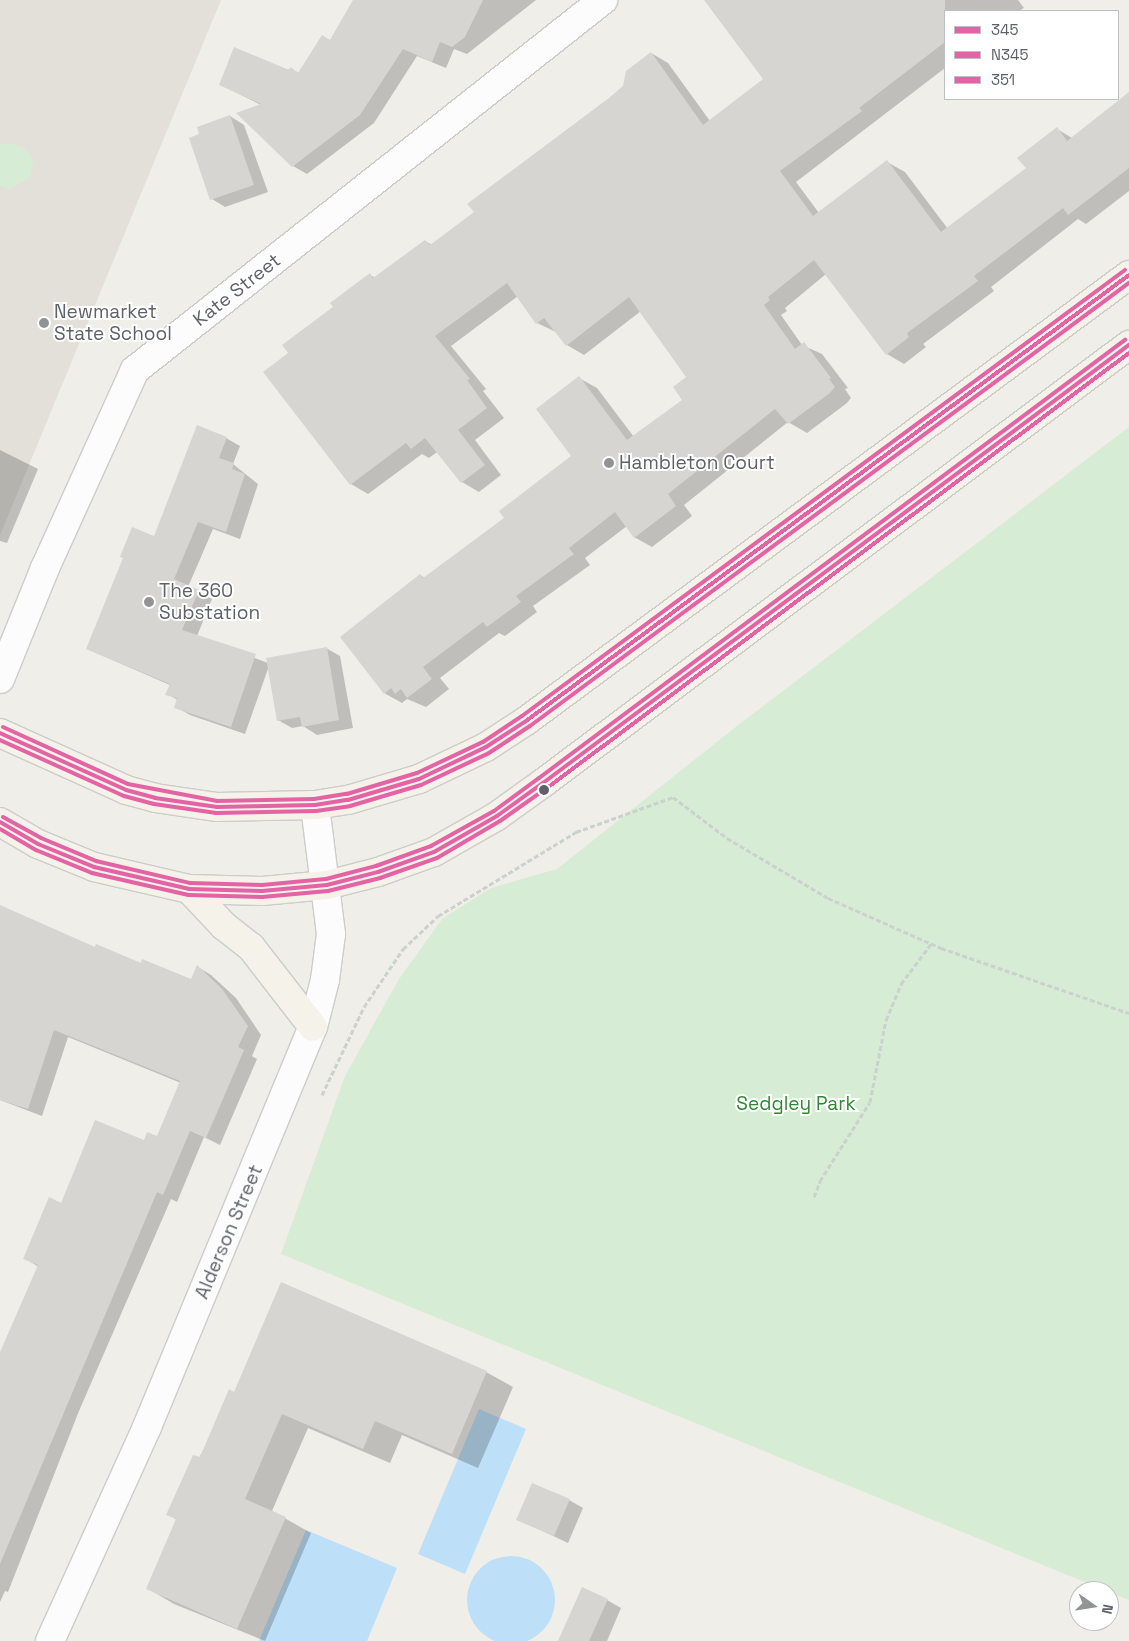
<!DOCTYPE html>
<html>
<head>
<meta charset="utf-8">
<style>
  body { margin:0 }
  #map { position:relative; width:1129px; height:1641px; overflow:hidden; background:#efeee9; font-family:"Space Grotesk",sans-serif }
  div>[style] { position:absolute }
  [style*='--x'] { left:calc(var(--x)*1px); top:calc(var(--y)*1px); width:calc(var(--w)*1px); rotate:calc(var(--a)*1deg) }
  .education>* { inset:0; background:#e2e0d9 }
  .green>* { inset:0; background:#d6ecd4 }
  .water>* { inset:0; background:#bedff8 }
  .round { border-radius:50% }
  .shadow>* { inset:0; background:#0003 }
  .building>* { inset:0; background:#d6d5d2 }
  .path>* { height:3px; margin-top:-1.5px; transform-origin:0; background:repeating-linear-gradient(90deg,#cbd1cd 0 5px,transparent 0 7.5px) }
  .roads { filter:drop-shadow(1px 0 #cccccb) drop-shadow(-1px 0 #cccccb) drop-shadow(0 1px #cccccb) drop-shadow(0 -1px #cccccb) }
  .minor>* { height:28px; margin:-14px; padding:0 14px; transform-origin:14px; border-radius:14px; background:#fdfcfc }
  .tertiary>* { height:28px; margin:-14px; padding:0 14px; transform-origin:14px; border-radius:14px; background:#fdfcfc }
  .primary>* { height:28px; margin:-14px; padding:0 14px; transform-origin:14px; border-radius:14px; background:#f4f2e9 }
  .bus-1>* { height:4px; margin:-2px; padding:0 2px; transform-origin:2px; border-radius:2px; background:#e463a4 }
  .bus-2>* { height:4px; margin:-2px; padding:0 2px; transform-origin:2px; border-radius:2px; background:#e463a4 }
  .bus-3>* { height:4px; margin:-2px; padding:0 2px; transform-origin:2px; border-radius:2px; background:#e463a4 }
  .dots>* { width:14px; height:14px; translate:-50% -50%; box-sizing:border-box; border:2px solid #fff; border-radius:50% }
  span { translate:-50% -50%; white-space:nowrap; text-align:center; line-height:1.15; -webkit-text-stroke:4px #fff; paint-order:stroke }
  .street-label { font-size:19px; color:#5e6268 }
  .poi-label { font-size:19px; color:#5e6268 }
  .left { translate:0 -50%; text-align:left }
  .park-label { font-size:19px; color:#2f8733 }
  .legend { position:absolute; left:944px; top:10px; width:175px; height:90px; box-sizing:border-box; background:#fff; border:1px solid #bfc0c3; margin:0; padding:6px 9px; list-style:none; font-size:15px; color:#5e6268 }
  .legend li { display:flex; align-items:center; gap:10px; height:25px }
  .legend b { width:25px; border:1px solid #bfc0c3 }
  .north { position:absolute; left:1069px; top:1581px; width:50px; height:50px; box-sizing:border-box; background:#fff; border:1px solid #bfc0c3; border-radius:50%; rotate:103deg; font-size:14px; font-weight:700; line-height:20px; text-align:center; color:#5e6268 }
  .north::after { content:''; display:block; margin:auto; width:18px; height:22px; background:#919395; clip-path:polygon(50% 0,100% 100%,50% 72%,0 100%) }
</style>
</head>
<body>
<div id="map">
  <div class="education">
    <i style="clip-path:polygon(0 0,221px 0,0 535px)"></i>
  </div>
  <div class="green">
    <i style="clip-path:polygon(7px 143px,22px 146px,32px 157px,33px 164px,29px 179px,9px 189px,0 186px,0 145px)"></i>
    <i style="clip-path:polygon(1129px 427px,1129px 1600px,281px 1254px,345px 1076px,399px 979px,442px 919px,491px 888px,557px 869px,737px 726px)"></i>
  </div>
  <div class="water">
    <i style="clip-path:polygon(479px 1409px,526px 1429px,465px 1574px,418px 1554px)"></i>
    <i style="clip-path:polygon(306px 1530px,397px 1568px,367px 1641px,259px 1641px)"></i>
    <i class="round" style="left:467px;top:1556px;width:88px;height:88px"></i>
  </div>
  <div class="shadow">
    <i style="clip-path:polygon(354px 0,536px 0,467px 54px,454px 49px,446px 68px,417px 56px,374px 123px,307px 174px,293px 166px,261px 105px,221px 85px,291px 69px,299px 73px,330px 41px)"></i>
    <i style="clip-path:polygon(721px 0,1018px 0,1024px 8px,1019px 11px,945px 11px,945px 68px,796px 182px,819px 213px,887px 162px,905px 172px,948px 229px,1027px 169px,1057px 129px,1072px 138px,1129px 94px,1129px 191px,1086px 224px,1078px 219px,991px 287px,994px 291px,923px 344px,926px 347px,904px 364px,887px 354px,826px 274px,785px 308px,787px 311px,781px 315px,802px 345px,822px 354px,848px 388px,845px 389px,851px 398px,847px 403px,807px 433px,788px 422px,684px 505px,692px 516px,652px 547px,634px 537px,627px 526px,585px 558px,590px 565px,533px 606px,537px 612px,505px 636px,499px 633px,440px 678px,449px 689px,426px 707px,407px 699px,402px 703px,384px 693px,420px 575px,425px 578px,506px 519px,573px 456px,579px 378px,597px 388px,634px 437px,684px 400px,688px 377px,641px 311px,584px 355px,567px 345px,556px 332px,537px 323px,518px 296px,451px 346px,486px 389px,483px 391px,504px 418px,475px 440px,501px 475px,479px 492px,462px 482px,437px 452px,429px 458px,422px 454px,368px 494px,351px 484px,265px 372px,290px 353px,370px 275px,376px 278px,425px 241px,432px 245px,476px 212px,624px 86px,651px 53px,668px 63px,710px 121px,765px 79px)"></i>
    <i style="clip-path:polygon(230px 116px,244px 125px,268px 192px,225px 207px,212px 199px)"></i>
    <i style="clip-path:polygon(226px 438px,240px 446px,233px 464px,258px 484px,240px 539px,213px 529px,188px 587px,212px 599px,197px 636px,268px 663px,326px 648px,340px 656px,353px 728px,317px 735px,303px 726px,292px 728px,278px 720px,269px 666px,245px 734px,190px 715px,176px 707px,178px 700px,167px 694px,170px 685px,87px 649px,155px 537px)"></i>
    <i style="clip-path:polygon(0 450px,38px 469px,7px 543px,0 541px)"></i>
    <i style="clip-path:polygon(0 907px,96px 948px,192px 981px,198px 967px,211px 975px,236px 998px,261px 1035px,252px 1056px,257px 1059px,220px 1145px,204px 1137px,177px 1202px,171px 1199px,79px 1411px,8px 1592px,5px 1591px,0 1602px,0 1355px,39px 1267px,24px 1258px,62px 1204px,144px 1142px,157px 1138px,181px 1083px,68px 1037px,42px 1116px,0 1100px)"></i>
    <i style="clip-path:polygon(486px 1372px,513px 1387px,478px 1468px,402px 1435px,390px 1463px,308px 1428px,272px 1511px,311px 1533px,265px 1641px,174px 1604px,147px 1588px,177px 1520px,168px 1514px,235px 1393px)"></i>
    <i style="clip-path:polygon(569px 1500px,583px 1508px,568px 1543px,517px 1519px)"></i>
    <i style="clip-path:polygon(607px 1600px,621px 1608px,607px 1641px,559px 1641px)"></i>
  </div>
  <div class="building">
    <i style="clip-path:polygon(353px 0,483px 0,465px 37px,452px 47px,440px 42px,432px 62px,403px 49px,360px 115px,292px 167px,236px 113px,261px 104px,219px 85px,234px 47px,289px 70px,291px 67px,298px 73px,322px 35px,330px 40px)"></i>
    <i style="clip-path:polygon(704px 0,945px 0,945px 42px,859px 108px,862px 111px,780px 171px,813px 216px,887px 160px,941px 232px,1026px 168px,1017px 158px,1057px 127px,1067px 141px,1129px 92px,1129px 168px,1068px 215px,1063px 208px,974px 276px,978px 281px,907px 333px,909px 337px,886px 355px,814px 260px,768px 297px,770px 300px,764px 305px,795px 349px,804px 342px,831px 378px,829px 379px,835px 387px,830px 393px,788px 424px,775px 409px,668px 494px,676px 506px,634px 538px,615px 512px,569px 548px,574px 554px,516px 596px,521px 602px,487px 627px,483px 622px,423px 667px,432px 679px,407px 698px,401px 689px,395px 694px,391px 688px,384px 694px,340px 637px,420px 574px,423px 578px,504px 518px,499px 511px,571px 456px,536px 409px,579px 376px,627px 440px,682px 400px,673px 387px,686px 377px,629px 297px,566px 346px,544px 318px,536px 324px,507px 283px,435px 336px,470px 379px,467px 380px,487px 408px,458px 430px,485px 465px,461px 483px,425px 438px,411px 449px,406px 443px,350px 485px,263px 372px,288px 353px,282px 345px,333px 307px,330px 303px,370px 273px,373px 278px,425px 240px,430px 245px,474px 212px,467px 204px,609px 98px,623px 86px,626px 71px,651px 52px,703px 125px,763px 79px)"></i>
    <i style="clip-path:polygon(230px 115px,254px 185px,210px 200px,189px 138px,199px 134px,197px 127px)"></i>
    <i style="clip-path:polygon(197px 425px,227px 437px,219px 458px,234px 463px,232px 469px,245px 474px,226px 532px,198px 522px,174px 579px,199px 590px,182px 630px,256px 654px,231px 727px,174px 708px,177px 698px,165px 695px,170px 684px,86px 649px,123px 558px,120px 557px,132px 527px,154px 536px)"></i>
    <i style="clip-path:polygon(327px 647px,339px 720px,302px 727px,300px 717px,277px 721px,266px 658px)"></i>
    <i style="clip-path:polygon(0 905px,95px 947px,96px 944px,141px 963px,142px 959px,191px 979px,197px 965px,222px 989px,248px 1026px,238px 1047px,244px 1050px,206px 1138px,190px 1131px,163px 1195px,157px 1192px,0 1564px,0 1352px,38px 1265px,23px 1259px,49px 1197px,61px 1203px,95px 1120px,144px 1140px,147px 1132px,157px 1136px,180px 1081px,54px 1030px,28px 1109px,0 1100px)"></i>
    <i style="clip-path:polygon(281px 1282px,487px 1371px,452px 1454px,375px 1421px,363px 1449px,282px 1414px,245px 1499px,286px 1517px,237px 1629px,146px 1589px,176px 1519px,166px 1515px,193px 1455px,200px 1457px,229px 1389px,234px 1392px)"></i>
    <i style="clip-path:polygon(532px 1483px,570px 1499px,554px 1536px,516px 1520px)"></i>
    <i style="clip-path:polygon(582px 1587px,608px 1599px,589px 1641px,558px 1641px)"></i>
  </div>
  <div class="path">
    <i style="--x:322;--y:1095;--w:98;--a:-64.5"></i>
    <i style="--x:364;--y:1007;--w:70;--a:-56.1"></i>
    <i style="--x:403;--y:949;--w:48;--a:-43.3"></i>
    <i style="--x:438;--y:916;--w:162;--a:-31.3"></i>
    <i style="--x:576;--y:832;--w:103;--a:-19.8"></i>
    <i style="--x:673;--y:797;--w:68;--a:37.2"></i>
    <i style="--x:727;--y:838;--w:117;--a:30.7"></i>
    <i style="--x:828;--y:898;--w:124;--a:23.9"></i>
    <i style="--x:941;--y:948;--w:199;--a:19.1"></i>
    <i style="--x:814;--y:1197;--w:17;--a:-69"></i>
    <i style="--x:820;--y:1181;--w:93;--a:-57.7"></i>
    <i style="--x:870;--y:1102;--w:84;--a:-79"></i>
    <i style="--x:886;--y:1020;--w:39;--a:-67"></i>
    <i style="--x:901;--y:984;--w:50;--a:-53.1"></i>
  </div>
  <div class="roads">
    <div class="minor">
      <i style="--x:0;--y:679;--w:120;--a:-67.9"></i>
      <i style="--x:45;--y:568;--w:217;--a:-65.6"></i>
      <i style="--x:135;--y:370;--w:597;--a:-38.33"></i>
    </div>
    <div class="tertiary">
      <i style="--x:50;--y:1641;--w:235;--a:-65.6"></i>
      <i style="--x:147;--y:1427;--w:433;--a:-67.5"></i>
      <i style="--x:313;--y:1027;--w:49;--a:-75.7"></i>
      <i style="--x:325;--y:980;--w:46;--a:-82.6"></i>
      <i style="--x:331;--y:934;--w:130;--a:-97.1"></i>
    </div>
    <div class="primary">
      <i style="--x:0;--y:733;--w:138;--a:24.3"></i>
      <i style="--x:126;--y:790;--w:30;--a:15"></i>
      <i style="--x:155;--y:798;--w:63;--a:8.3"></i>
      <i style="--x:217;--y:807;--w:98;--a:-1.2"></i>
      <i style="--x:315;--y:805;--w:33;--a:-9"></i>
      <i style="--x:348;--y:800;--w:74;--a:-16.5"></i>
      <i style="--x:419;--y:779;--w:74;--a:-25.5"></i>
      <i style="--x:486;--y:747;--w:48;--a:-33"></i>
      <i style="--x:526;--y:721;--w:750;--a:-36.49"></i>
      <i style="--x:0;--y:822;--w:44;--a:30.1"></i>
      <i style="--x:38;--y:844;--w:61;--a:22.3"></i>
      <i style="--x:94;--y:867;--w:98;--a:13"></i>
      <i style="--x:189;--y:889;--w:73;--a:1.6"></i>
      <i style="--x:262;--y:891;--w:65;--a:-5.3"></i>
      <i style="--x:327;--y:885;--w:53;--a:-14.3"></i>
      <i style="--x:378;--y:872;--w:59;--a:-19.7"></i>
      <i style="--x:434;--y:852;--w:73;--a:-29.7"></i>
      <i style="--x:497;--y:816;--w:57;--a:-35.7"></i>
      <i style="--x:543;--y:783;--w:732;--a:-36.78"></i>
      <i style="--x:189;--y:889;--w:51;--a:46.6"></i>
      <i style="--x:224;--y:926;--w:34;--a:38"></i>
      <i style="--x:251;--y:947;--w:101;--a:52.2"></i>
    </div>
  </div>
  <div class="bus-1">
    <i style="--x:0;--y:733;--w:138;--a:24.3"></i>
    <i style="--x:126;--y:790;--w:30;--a:15"></i>
    <i style="--x:155;--y:798;--w:63;--a:8.3"></i>
    <i style="--x:217;--y:807;--w:98;--a:-1.2"></i>
    <i style="--x:315;--y:805;--w:33;--a:-9"></i>
    <i style="--x:348;--y:800;--w:74;--a:-16.5"></i>
    <i style="--x:419;--y:779;--w:74;--a:-25.5"></i>
    <i style="--x:486;--y:747;--w:48;--a:-33"></i>
    <i style="--x:526;--y:721;--w:750;--a:-36.49"></i>
    <i style="--x:0;--y:822;--w:44;--a:30.1"></i>
    <i style="--x:38;--y:844;--w:61;--a:22.3"></i>
    <i style="--x:94;--y:867;--w:98;--a:13"></i>
    <i style="--x:189;--y:889;--w:73;--a:1.6"></i>
    <i style="--x:262;--y:891;--w:65;--a:-5.3"></i>
    <i style="--x:327;--y:885;--w:53;--a:-14.3"></i>
    <i style="--x:378;--y:872;--w:59;--a:-19.7"></i>
    <i style="--x:434;--y:852;--w:73;--a:-29.7"></i>
    <i style="--x:497;--y:816;--w:57;--a:-35.7"></i>
    <i style="--x:543;--y:783;--w:732;--a:-36.78"></i>
  </div>
  <div class="bus-2">
    <i style="--x:0;--y:740;--w:136;--a:24.3"></i>
    <i style="--x:124;--y:796;--w:31;--a:15"></i>
    <i style="--x:154;--y:804;--w:63;--a:8.3"></i>
    <i style="--x:216;--y:813;--w:100;--a:-1.1"></i>
    <i style="--x:316;--y:811;--w:34;--a:-8"></i>
    <i style="--x:350;--y:806;--w:74;--a:-16.5"></i>
    <i style="--x:421;--y:785;--w:75;--a:-25.2"></i>
    <i style="--x:489;--y:753;--w:49;--a:-33.4"></i>
    <i style="--x:530;--y:726;--w:745;--a:-36.49"></i>
    <i style="--x:0;--y:829;--w:42;--a:30.3"></i>
    <i style="--x:36;--y:850;--w:61;--a:22.3"></i>
    <i style="--x:92;--y:873;--w:99;--a:12.8"></i>
    <i style="--x:189;--y:895;--w:73;--a:1.6"></i>
    <i style="--x:262;--y:897;--w:66;--a:-5.2"></i>
    <i style="--x:328;--y:891;--w:54;--a:-14"></i>
    <i style="--x:380;--y:878;--w:60;--a:-19.3"></i>
    <i style="--x:437;--y:858;--w:73;--a:-30.4"></i>
    <i style="--x:500;--y:821;--w:57;--a:-35.1"></i>
    <i style="--x:547;--y:788;--w:727;--a:-36.78"></i>
  </div>
  <div class="bus-3">
    <i style="--x:3;--y:727;--w:137;--a:24.5"></i>
    <i style="--x:128;--y:784;--w:91;--a:10.8"></i>
    <i style="--x:217;--y:801;--w:97;--a:-1.2"></i>
    <i style="--x:314;--y:799;--w:33;--a:-9"></i>
    <i style="--x:347;--y:794;--w:73;--a:-16.7"></i>
    <i style="--x:417;--y:773;--w:73;--a:-25.2"></i>
    <i style="--x:483;--y:742;--w:47;--a:-33.7"></i>
    <i style="--x:522;--y:716;--w:750;--a:-36.49"></i>
    <i style="--x:3;--y:817;--w:43;--a:28.9"></i>
    <i style="--x:41;--y:838;--w:60;--a:22.7"></i>
    <i style="--x:96;--y:861;--w:97;--a:13.2"></i>
    <i style="--x:190;--y:883;--w:72;--a:1.6"></i>
    <i style="--x:262;--y:885;--w:64;--a:-5.4"></i>
    <i style="--x:326;--y:879;--w:52;--a:-14.6"></i>
    <i style="--x:376;--y:866;--w:59;--a:-20"></i>
    <i style="--x:431;--y:846;--w:72;--a:-29.1"></i>
    <i style="--x:494;--y:811;--w:56;--a:-36.3"></i>
    <i style="--x:539;--y:778;--w:732;--a:-36.78"></i>
  </div>
  <div class="dots">
    <i style="left:44px;top:323px;background:#919395"></i>
    <i style="left:609px;top:463px;background:#919395"></i>
    <i style="left:149px;top:602px;background:#919395"></i>
    <i style="left:544px;top:790px;background:#5e6268"></i>
  </div>
  <div class="street-label">
    <span style="left:237px;top:290px;rotate:-38deg">Kate Street</span>
    <span style="left:229px;top:1232px;rotate:-67deg">Alderson Street</span>
  </div>
  <div class="poi-label">
    <span class="left" style="left:54px;top:323px">Newmarket<br>State School</span>
    <span class="left" style="left:619px;top:463px">Hambleton Court</span>
    <span class="left" style="left:159px;top:602px">The 360<br>Substation</span>
  </div>
  <div class="park-label">
    <span style="left:796px;top:1104px">Sedgley Park</span>
  </div>
  <ul class="legend">
  <li><b style="height:6px;background:#e463a4"></b>345</li>
  <li><b style="height:6px;background:#e463a4"></b>N345</li>
  <li><b style="height:6px;background:#e463a4"></b>351</li>
  </ul>
  <div class="north">N</div>
</div>
</body>
</html>
